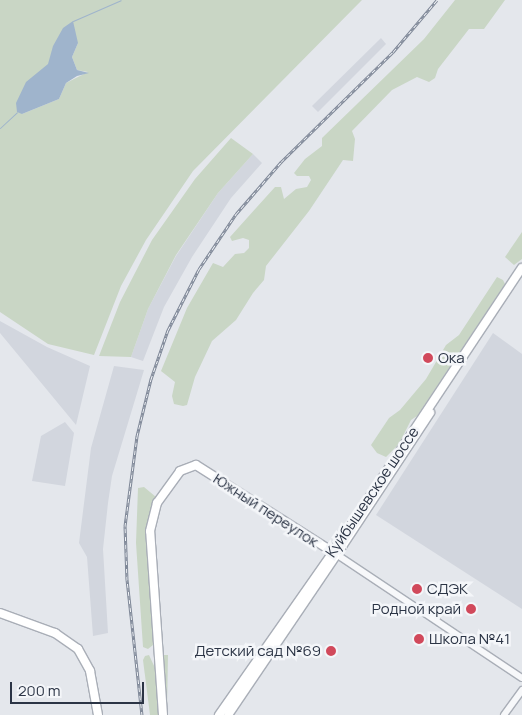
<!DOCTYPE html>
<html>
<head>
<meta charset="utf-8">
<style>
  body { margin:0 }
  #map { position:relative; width:522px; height:715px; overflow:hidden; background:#e4e7ec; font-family:Manrope,sans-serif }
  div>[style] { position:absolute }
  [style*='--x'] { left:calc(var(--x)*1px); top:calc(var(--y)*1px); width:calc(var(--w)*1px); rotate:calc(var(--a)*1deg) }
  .built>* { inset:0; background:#d2d6de }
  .green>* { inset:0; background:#c9d6c5 }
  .water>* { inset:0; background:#9fb4cc }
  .stream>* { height:1px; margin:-0.5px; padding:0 0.5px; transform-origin:0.5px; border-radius:0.5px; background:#9fb4cc }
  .roads { filter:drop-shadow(1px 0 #a9aeb7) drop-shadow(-1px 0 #a9aeb7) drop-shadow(0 1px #a9aeb7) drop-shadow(0 -1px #a9aeb7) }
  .minor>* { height:6px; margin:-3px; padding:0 3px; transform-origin:3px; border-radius:3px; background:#f7f8fa }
  .major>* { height:8px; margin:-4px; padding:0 4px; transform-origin:4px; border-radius:4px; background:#fff }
  .rail>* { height:3px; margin-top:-1.5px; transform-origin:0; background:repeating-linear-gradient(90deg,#f4f6f9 0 4px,#7d8696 0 8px); box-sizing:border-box; border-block:1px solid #7d8696 }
  .dots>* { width:14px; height:14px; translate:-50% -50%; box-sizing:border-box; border:2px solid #f4f6f9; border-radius:50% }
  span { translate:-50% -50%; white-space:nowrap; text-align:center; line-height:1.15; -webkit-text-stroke:5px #f4f6f9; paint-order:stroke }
  .poi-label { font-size:15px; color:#2b3445 }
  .left { translate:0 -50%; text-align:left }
  .right { translate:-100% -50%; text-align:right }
  .street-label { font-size:15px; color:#2b3445 }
  .scale { position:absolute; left:10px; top:682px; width:134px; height:22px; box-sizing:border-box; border:2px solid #2b3445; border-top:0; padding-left:6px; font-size:15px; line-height:18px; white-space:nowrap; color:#2b3445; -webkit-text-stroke:4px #f4f6f9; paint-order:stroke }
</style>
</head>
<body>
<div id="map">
  <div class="built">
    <i style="clip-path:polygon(381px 38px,386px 44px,318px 112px,312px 106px)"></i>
    <i style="clip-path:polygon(253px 154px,262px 163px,231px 198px,192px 257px,164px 307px,143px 361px,131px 357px,148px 309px,176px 256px,218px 193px)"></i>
    <i style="clip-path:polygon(0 321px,47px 347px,90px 366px,76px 425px,0 333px)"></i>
    <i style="clip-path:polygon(493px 333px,522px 354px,522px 609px,376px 515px)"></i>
    <i style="clip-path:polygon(114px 366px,144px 370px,112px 476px,108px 503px,103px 549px,108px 633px,93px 636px,87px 557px,79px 543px,91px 448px)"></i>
    <i style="clip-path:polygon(65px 422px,74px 433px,65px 486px,32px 481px,41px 436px)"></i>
  </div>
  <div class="green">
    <i style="clip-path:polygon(evenodd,0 0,362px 0,193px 171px,146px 240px,121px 286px,94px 355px,48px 344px,0 312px,0 0,78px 43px,72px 57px,77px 70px,88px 72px,66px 83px,59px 99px,22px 114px,38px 73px,78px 43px)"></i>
    <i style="clip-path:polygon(455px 0,505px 0,484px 29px,469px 29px,438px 69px,435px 78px,429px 82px,417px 77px,392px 90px,352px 131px,355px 139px,353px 161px,343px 160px,309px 211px,266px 266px,264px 280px,253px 293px,236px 320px,212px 341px,195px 377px,187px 405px,183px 406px,174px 404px,172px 396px,175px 382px,161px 371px,187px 308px,213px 263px,223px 267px,235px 254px,244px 253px,249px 248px,249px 240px,243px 238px,232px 241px,230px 237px,275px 187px,281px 187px,284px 199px,296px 189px,307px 187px,311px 180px,309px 176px,297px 176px,294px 173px,305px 159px,322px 146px,322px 138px,424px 39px)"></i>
    <i style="clip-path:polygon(231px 138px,253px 154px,218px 193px,176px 255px,148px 309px,131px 357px,99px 356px,120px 302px,152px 240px,195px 179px)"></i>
    <i style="clip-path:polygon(522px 232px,522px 259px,514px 265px,505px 257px)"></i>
    <i style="clip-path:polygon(497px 277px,503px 280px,505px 284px,417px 416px,411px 420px,399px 444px,386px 457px,377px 453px,371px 445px,389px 418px,400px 410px,426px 379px,446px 345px,459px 335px)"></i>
    <i style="clip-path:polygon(144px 487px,156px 497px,152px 504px,145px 531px,153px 630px,153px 645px,148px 649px,143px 647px,136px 543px,138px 488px)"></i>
    <i style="clip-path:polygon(149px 655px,155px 668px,160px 715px,150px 715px,143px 660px,145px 656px)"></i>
    <i style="clip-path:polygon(162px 655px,168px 655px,167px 709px,166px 707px)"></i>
  </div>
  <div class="water">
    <i style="clip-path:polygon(73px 21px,78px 43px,72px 57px,77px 70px,89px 73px,77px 76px,66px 83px,59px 99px,22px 114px,17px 112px,16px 103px,26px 82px,48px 64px,53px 46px,63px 28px)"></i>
  </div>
  <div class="stream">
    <i style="--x:73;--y:21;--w:52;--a:-23.6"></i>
    <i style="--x:0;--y:128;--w:23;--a:-43"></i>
  </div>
  <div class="roads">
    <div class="minor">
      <i style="--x:333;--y:552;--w:227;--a:33.7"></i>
      <i style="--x:504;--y:715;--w:31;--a:-54"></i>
    </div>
    <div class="major">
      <i style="--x:341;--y:548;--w:162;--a:-56.6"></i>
      <i style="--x:0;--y:613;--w:59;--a:20"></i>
      <i style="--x:55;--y:633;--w:28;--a:35"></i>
      <i style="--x:78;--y:649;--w:25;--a:61"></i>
      <i style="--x:90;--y:671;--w:45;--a:79.7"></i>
      <i style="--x:163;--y:715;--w:184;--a:-94"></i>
      <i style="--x:150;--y:531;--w:29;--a:-76"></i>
      <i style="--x:157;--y:503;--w:39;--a:-54"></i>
      <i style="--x:180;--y:471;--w:17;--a:-21"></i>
      <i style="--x:196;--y:465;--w:162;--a:32.4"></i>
      <i style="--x:219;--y:715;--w:199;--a:-55"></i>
      <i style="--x:333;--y:552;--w:341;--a:-56.4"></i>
      <i style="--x:228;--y:715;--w:191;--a:-55.9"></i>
    </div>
  </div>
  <div class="rail">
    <i style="--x:142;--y:715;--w:136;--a:-96.3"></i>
    <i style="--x:127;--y:580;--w:54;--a:-92.1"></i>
    <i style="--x:125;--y:526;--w:91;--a:-82.4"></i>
    <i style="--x:137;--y:436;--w:59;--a:-76.2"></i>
    <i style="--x:151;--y:379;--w:52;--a:-70.9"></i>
    <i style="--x:168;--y:330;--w:68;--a:-63.1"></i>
    <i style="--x:199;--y:269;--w:66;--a:-56.1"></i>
    <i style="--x:236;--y:214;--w:69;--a:-49.1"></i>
    <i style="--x:281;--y:162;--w:157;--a:-44.5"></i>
    <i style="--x:393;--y:52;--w:68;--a:-49.8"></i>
  </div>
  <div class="dots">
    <i style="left:428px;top:358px;background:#d1495b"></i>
    <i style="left:417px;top:589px;background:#d1495b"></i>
    <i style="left:471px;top:609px;background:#d1495b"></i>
    <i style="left:419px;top:639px;background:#d1495b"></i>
    <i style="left:331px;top:651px;background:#d1495b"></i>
  </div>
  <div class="poi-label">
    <span class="left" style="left:438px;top:358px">Ока</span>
    <span class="left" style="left:427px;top:589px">СДЭК</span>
    <span class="right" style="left:461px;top:609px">Родной край</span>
    <span class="left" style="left:429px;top:639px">Школа №41</span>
    <span class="right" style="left:321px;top:651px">Детский сад №69</span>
  </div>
  <div class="street-label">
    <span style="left:372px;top:492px;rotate:-56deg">Куйбышевское шоссе</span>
    <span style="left:266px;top:510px;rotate:33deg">Южный переулок</span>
  </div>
  <div class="scale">200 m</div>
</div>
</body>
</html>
